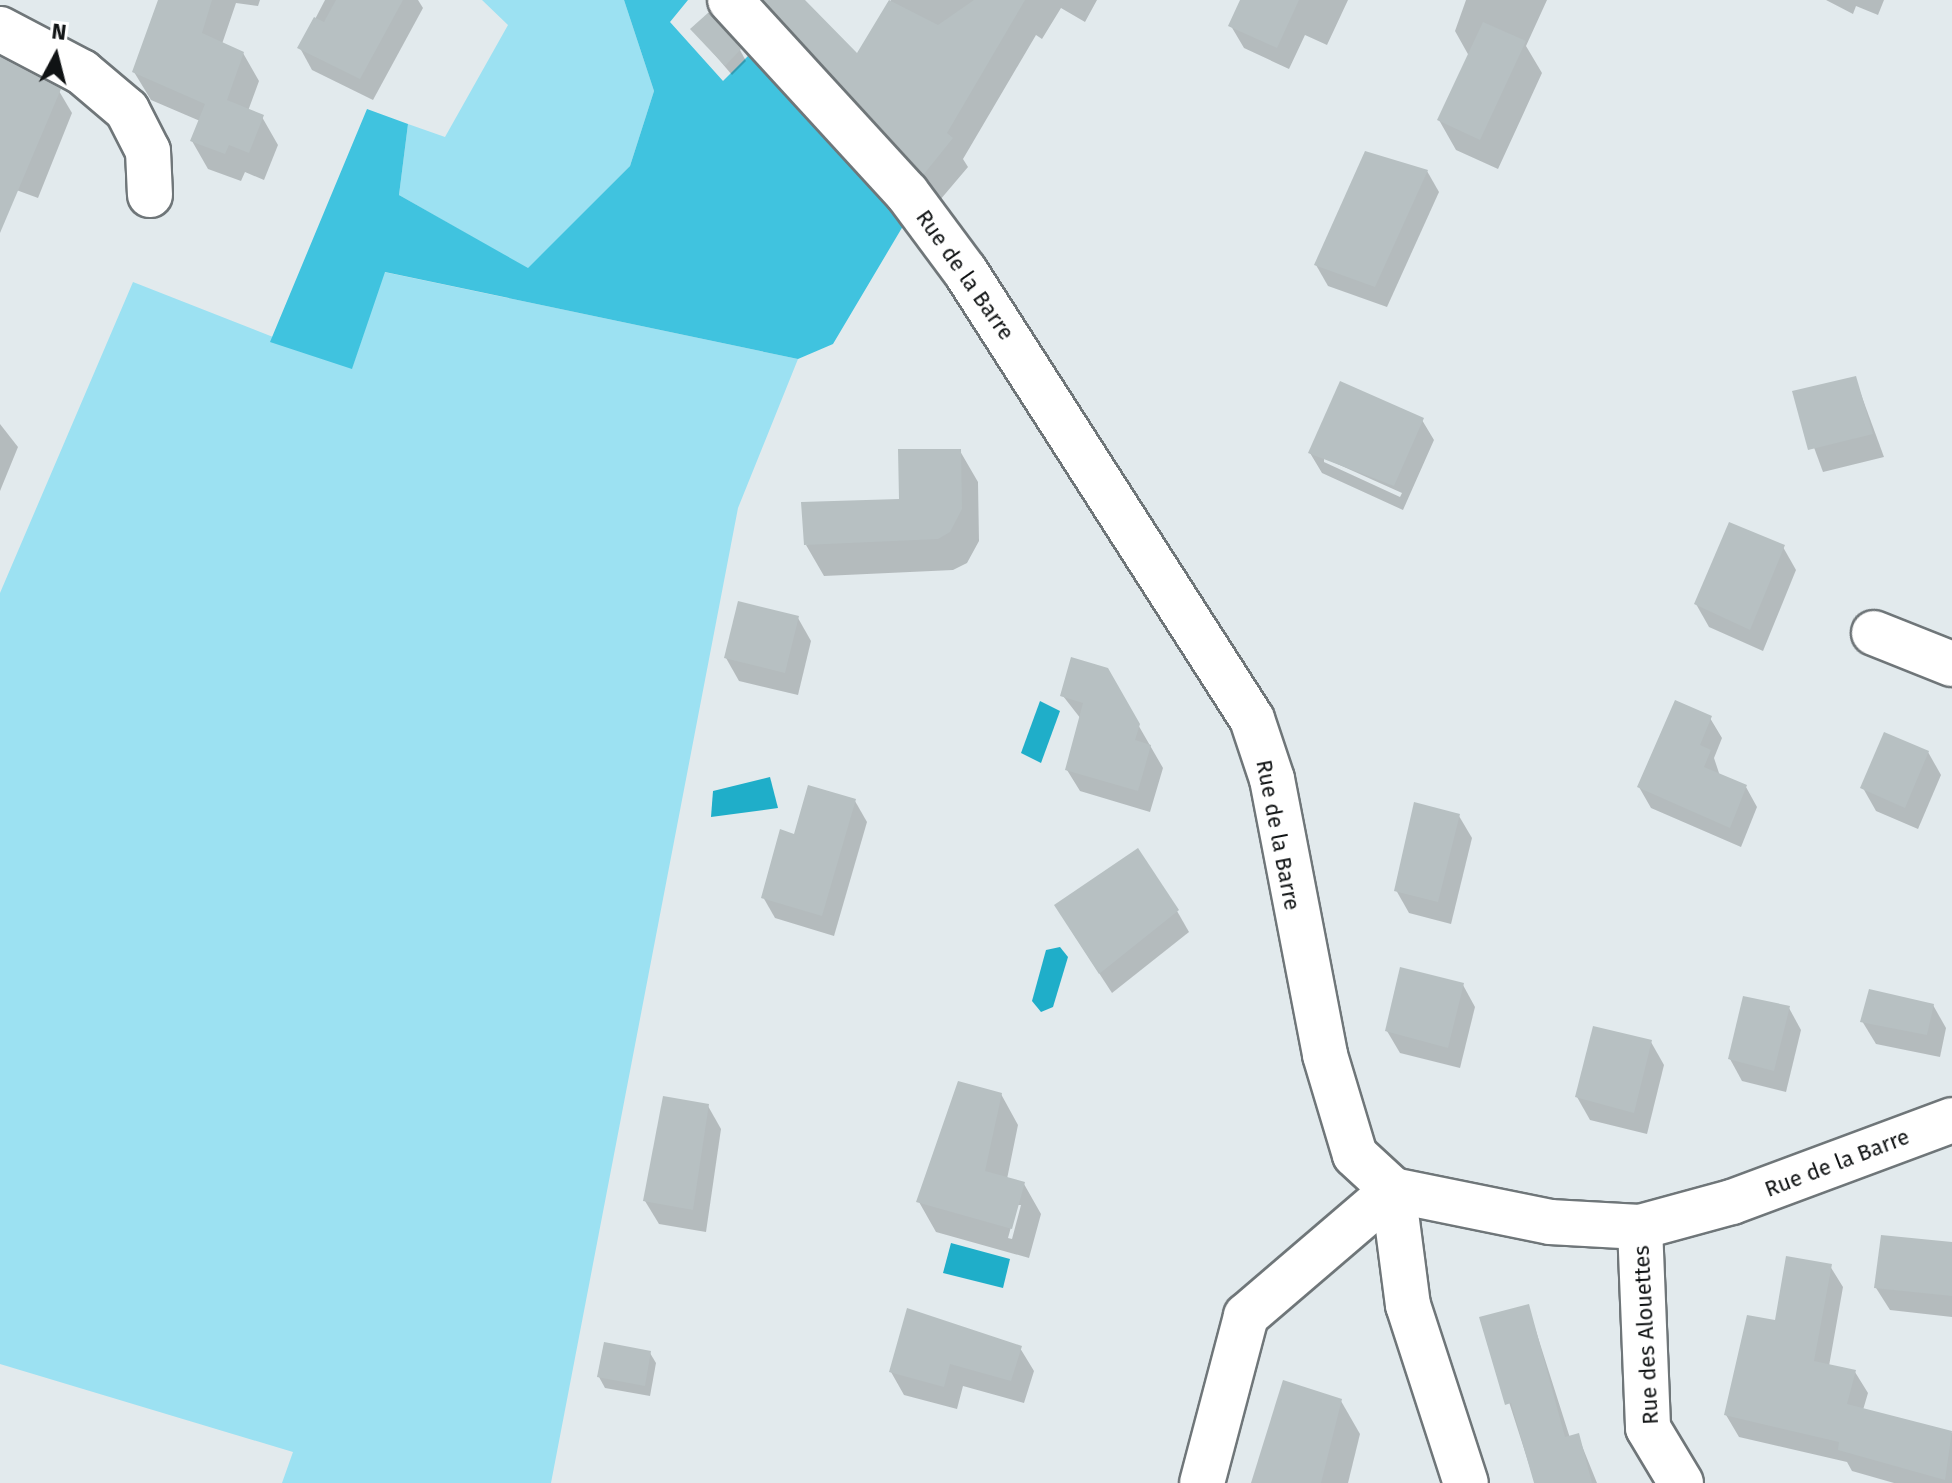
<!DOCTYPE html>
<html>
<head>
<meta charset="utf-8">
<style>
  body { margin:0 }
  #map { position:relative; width:1952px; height:1483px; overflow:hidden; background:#e2eaed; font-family:"Fira Sans",sans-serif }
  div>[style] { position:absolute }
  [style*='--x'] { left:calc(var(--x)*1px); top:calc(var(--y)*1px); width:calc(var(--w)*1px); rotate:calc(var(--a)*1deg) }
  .green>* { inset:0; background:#9ce1f2 }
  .forest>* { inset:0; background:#40c3df }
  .water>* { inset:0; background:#1faec9 }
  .shadow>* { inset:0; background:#0003 }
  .building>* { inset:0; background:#b7c0c2 }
  .roads { filter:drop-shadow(2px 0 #6f7679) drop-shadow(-2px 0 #6f7679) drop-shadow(0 2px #6f7679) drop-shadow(0 -2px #6f7679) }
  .street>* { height:44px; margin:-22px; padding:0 22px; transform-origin:22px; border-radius:22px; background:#fff }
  span { translate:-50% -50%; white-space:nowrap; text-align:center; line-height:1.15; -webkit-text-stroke:8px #fff; paint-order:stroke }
  .street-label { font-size:22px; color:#101314 }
  .north { position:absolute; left:16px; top:16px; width:80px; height:80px; -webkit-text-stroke:6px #fff; paint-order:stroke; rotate:7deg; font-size:22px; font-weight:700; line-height:32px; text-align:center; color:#101314 }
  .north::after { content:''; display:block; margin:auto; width:28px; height:36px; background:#101314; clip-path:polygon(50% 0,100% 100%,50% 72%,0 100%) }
</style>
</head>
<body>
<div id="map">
  <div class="green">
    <i style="clip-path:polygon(482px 0,624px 0,654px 91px,630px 166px,528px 269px,399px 195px,408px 124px,445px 137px,508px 25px)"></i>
    <i style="clip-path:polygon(384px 272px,798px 359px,738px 508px,551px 1483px,282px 1483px,293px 1452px,0 1364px,0 593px,133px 282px,352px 368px)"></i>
  </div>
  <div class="forest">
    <i style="clip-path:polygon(624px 0,688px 0,670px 22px,723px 81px,751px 53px,906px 221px,833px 344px,798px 359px,385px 272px,352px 369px,270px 342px,367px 109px,408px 124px,399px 195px,528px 268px,630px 166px,654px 91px)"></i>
  </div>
  <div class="water">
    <i style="clip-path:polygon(1040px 701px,1060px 711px,1041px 763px,1021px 753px)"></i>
    <i style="clip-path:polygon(770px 777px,778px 808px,711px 817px,713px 791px)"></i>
    <i style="clip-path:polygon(1060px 947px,1068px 957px,1053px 1007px,1041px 1012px,1032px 1001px,1046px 950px)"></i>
    <i style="clip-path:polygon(951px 1243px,1010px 1259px,1003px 1288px,943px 1273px)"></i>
  </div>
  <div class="shadow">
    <i style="clip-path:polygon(160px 0,260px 0,258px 6px,236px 3px,222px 44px,243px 53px,259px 81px,248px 111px,262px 117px,278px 145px,264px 180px,245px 172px,241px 181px,208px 169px,192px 141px,200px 121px,151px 100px,134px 72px)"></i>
    <i style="clip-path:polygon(325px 0,418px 0,423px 8px,373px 100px,312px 70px,300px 48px)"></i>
    <i style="clip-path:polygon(743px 0,798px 0,858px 56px,891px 0,1097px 0,1085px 22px,1061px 8px,1042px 39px,1036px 35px,963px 159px,968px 167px,940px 200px,767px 11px)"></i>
    <i style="clip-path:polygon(1244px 0,1348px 0,1327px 45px,1305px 35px,1289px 69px,1244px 48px,1231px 26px)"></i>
    <i style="clip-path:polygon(1466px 0,1547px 0,1526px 46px,1542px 73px,1498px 169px,1456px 150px,1439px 120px,1469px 56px,1455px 31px)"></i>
    <i style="clip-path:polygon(1826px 0,1884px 0,1878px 15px,1856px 6px,1853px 14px)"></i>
    <i style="clip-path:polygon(693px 29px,740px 50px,746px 61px,732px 75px)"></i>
    <i style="clip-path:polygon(0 60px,59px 91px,72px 113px,38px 198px,0 184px)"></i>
    <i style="clip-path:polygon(1427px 171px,1439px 192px,1387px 307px,1328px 286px,1316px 265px)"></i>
    <i style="clip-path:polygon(1855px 378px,1884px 457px,1823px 472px,1794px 393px)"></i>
    <i style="clip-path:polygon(evenodd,1422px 420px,1434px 440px,1403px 510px,1322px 473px,1310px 453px,1422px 420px,1324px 458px,1402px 493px,1400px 497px,1324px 462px,1324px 458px)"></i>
    <i style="clip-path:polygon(0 424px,18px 447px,0 491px)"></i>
    <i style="clip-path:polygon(960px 451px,978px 482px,979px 541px,967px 563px,953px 570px,824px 576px,806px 545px,901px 501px)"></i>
    <i style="clip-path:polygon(1783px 547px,1796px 570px,1763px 651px,1709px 627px,1696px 604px)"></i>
    <i style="clip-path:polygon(798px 618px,811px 641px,798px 695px,739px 681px,726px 658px)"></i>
    <i style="clip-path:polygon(1106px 669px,1163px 768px,1150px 812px,1080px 791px,1067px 770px,1081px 719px,1063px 696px)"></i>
    <i style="clip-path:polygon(1710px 718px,1722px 738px,1714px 758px,1720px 776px,1746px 787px,1757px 807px,1741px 847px,1651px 808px,1639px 787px)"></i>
    <i style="clip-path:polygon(1928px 752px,1941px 775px,1918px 829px,1876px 811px,1863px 788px)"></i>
    <i style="clip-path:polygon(855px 801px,867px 822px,834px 936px,775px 918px,763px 897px,795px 836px)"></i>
    <i style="clip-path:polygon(1459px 816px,1472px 838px,1451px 924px,1409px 913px,1396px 890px)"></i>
    <i style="clip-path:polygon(1177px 911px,1189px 932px,1112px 993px,1069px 927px)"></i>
    <i style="clip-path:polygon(1463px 985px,1475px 1007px,1460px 1068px,1400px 1053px,1387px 1031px)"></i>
    <i style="clip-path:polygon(1933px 1005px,1946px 1028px,1940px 1057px,1876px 1044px,1862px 1021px)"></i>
    <i style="clip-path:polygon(1789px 1008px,1801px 1030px,1786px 1092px,1742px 1081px,1730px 1059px)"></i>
    <i style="clip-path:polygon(1651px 1042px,1664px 1065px,1647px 1134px,1590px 1120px,1577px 1097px)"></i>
    <i style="clip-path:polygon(evenodd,1001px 1094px,1018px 1125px,1007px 1179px,1024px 1184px,1041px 1214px,1029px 1258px,936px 1232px,919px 1202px,1001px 1094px,1017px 1205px,1021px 1205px,1012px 1239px,1008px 1238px,1017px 1205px)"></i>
    <i style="clip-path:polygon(708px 1106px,721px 1129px,706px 1232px,659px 1224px,645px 1201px)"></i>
    <i style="clip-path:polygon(1952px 1244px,1952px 1317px,1890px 1310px,1876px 1288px)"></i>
    <i style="clip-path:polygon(1830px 1266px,1843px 1287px,1829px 1366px,1855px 1372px,1868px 1393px,1863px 1410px,1952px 1433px,1952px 1483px,1894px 1483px,1852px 1471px,1847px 1462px,1739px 1437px,1726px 1415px,1776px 1322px)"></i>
    <i style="clip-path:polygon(1528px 1306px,1570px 1438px,1578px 1436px,1597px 1483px,1535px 1483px,1482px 1318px)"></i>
    <i style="clip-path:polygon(1020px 1348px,1034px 1371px,1024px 1403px,963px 1386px,957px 1409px,904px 1395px,891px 1372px)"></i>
    <i style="clip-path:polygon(650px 1353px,656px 1363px,650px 1396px,605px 1388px,599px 1377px)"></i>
    <i style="clip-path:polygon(1341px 1401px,1360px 1434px,1348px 1483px,1253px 1483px)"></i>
  </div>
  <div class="building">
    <i style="clip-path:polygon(158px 0,212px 0,202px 33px,244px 52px,227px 100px,264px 115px,249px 153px,229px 145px,225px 154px,190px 141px,205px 104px,132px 72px)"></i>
    <i style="clip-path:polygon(336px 0,403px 0,360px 79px,297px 48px,314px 17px,324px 22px)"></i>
    <i style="clip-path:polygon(764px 0,805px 0,857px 53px,889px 0,938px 25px,974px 0,1025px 0,947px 133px,953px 138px,924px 174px)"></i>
    <i style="clip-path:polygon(1240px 0,1299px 0,1277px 48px,1228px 26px)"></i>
    <i style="clip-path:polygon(709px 12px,741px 49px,725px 66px,690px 29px)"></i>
    <i style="clip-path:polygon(1483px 22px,1526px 41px,1480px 140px,1437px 120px)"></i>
    <i style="clip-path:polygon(0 57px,61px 89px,0 233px)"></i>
    <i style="clip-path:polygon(1365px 151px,1428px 170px,1375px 287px,1314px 265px)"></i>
    <i style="clip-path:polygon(1856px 376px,1873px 434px,1808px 450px,1792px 391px)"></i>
    <i style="clip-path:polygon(1340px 381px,1424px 418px,1394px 486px,1308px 453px)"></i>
    <i style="clip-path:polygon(898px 449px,961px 449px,962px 509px,950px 532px,938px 539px,804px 545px,801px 502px,899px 499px)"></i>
    <i style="clip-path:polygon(1729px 522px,1785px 545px,1750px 630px,1694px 604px)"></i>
    <i style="clip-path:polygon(738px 601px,799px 616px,785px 673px,724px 658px)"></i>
    <i style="clip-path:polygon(1071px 657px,1108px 668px,1140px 724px,1135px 740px,1151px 745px,1138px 791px,1065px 770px,1083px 703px,1060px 696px)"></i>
    <i style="clip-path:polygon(1675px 700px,1712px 716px,1700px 745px,1711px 750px,1704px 767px,1747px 785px,1730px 828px,1637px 787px)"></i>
    <i style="clip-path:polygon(1884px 732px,1929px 751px,1905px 808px,1860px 788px)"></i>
    <i style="clip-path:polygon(808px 785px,856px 799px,822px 916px,761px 898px,780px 829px,794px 834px)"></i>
    <i style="clip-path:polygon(1414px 802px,1460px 814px,1438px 902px,1394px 891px)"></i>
    <i style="clip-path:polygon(1138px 848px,1179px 910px,1099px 974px,1054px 905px)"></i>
    <i style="clip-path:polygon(1400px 967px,1464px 983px,1448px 1048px,1385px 1031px)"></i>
    <i style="clip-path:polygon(1869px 989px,1934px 1004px,1927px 1035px,1860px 1022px)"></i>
    <i style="clip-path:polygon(1743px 996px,1790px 1006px,1774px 1071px,1728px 1059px)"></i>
    <i style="clip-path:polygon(1593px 1026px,1652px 1040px,1634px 1113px,1575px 1097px)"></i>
    <i style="clip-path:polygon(958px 1081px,1002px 1093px,985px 1171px,1025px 1182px,1012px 1229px,916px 1202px)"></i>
    <i style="clip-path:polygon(663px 1096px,709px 1104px,693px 1210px,643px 1201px)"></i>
    <i style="clip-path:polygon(1881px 1235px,1952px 1242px,1952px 1296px,1874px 1288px)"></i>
    <i style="clip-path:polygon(1786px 1256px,1832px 1264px,1814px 1361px,1856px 1370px,1847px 1404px,1952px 1431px,1945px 1480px,1838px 1450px,1839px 1442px,1724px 1415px,1747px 1315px,1775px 1320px)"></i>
    <i style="clip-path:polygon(1529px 1304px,1565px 1437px,1579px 1433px,1592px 1483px,1534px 1483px,1511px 1403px,1505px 1405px,1479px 1317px)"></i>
    <i style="clip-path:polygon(907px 1308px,1022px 1346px,1011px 1381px,950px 1364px,944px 1387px,889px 1372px)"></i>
    <i style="clip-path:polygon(604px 1342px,651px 1351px,645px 1386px,597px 1377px)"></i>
    <i style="clip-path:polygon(1283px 1380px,1342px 1399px,1321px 1483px,1251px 1483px)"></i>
  </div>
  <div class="roads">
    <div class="street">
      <i style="--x:730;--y:0;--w:262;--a:47.5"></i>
      <i style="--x:907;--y:193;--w:97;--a:53.4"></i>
      <i style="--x:965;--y:271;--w:532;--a:57.36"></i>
      <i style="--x:1252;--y:719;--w:63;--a:71.6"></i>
      <i style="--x:1272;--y:779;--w:281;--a:79.1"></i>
      <i style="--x:1325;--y:1055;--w:104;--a:73.3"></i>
      <i style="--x:1355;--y:1155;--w:52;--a:42.6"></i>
      <i style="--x:1393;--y:1190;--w:160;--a:11.5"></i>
      <i style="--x:1550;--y:1222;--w:90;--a:3.2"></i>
      <i style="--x:1640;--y:1227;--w:95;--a:-15.2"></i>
      <i style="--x:1732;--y:1202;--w:235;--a:-20.4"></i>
      <i style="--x:0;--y:29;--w:93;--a:27.7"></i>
      <i style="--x:82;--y:72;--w:59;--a:40.2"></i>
      <i style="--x:127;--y:110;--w:46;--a:62.9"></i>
      <i style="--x:148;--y:151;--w:44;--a:87.4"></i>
      <i style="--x:1874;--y:633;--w:84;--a:21.7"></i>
      <i style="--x:1393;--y:1190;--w:116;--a:82.6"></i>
      <i style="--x:1408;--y:1305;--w:187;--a:72"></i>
      <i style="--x:1640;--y:1227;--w:201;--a:87.7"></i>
      <i style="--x:1648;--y:1428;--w:64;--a:59"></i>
      <i style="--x:1202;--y:1483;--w:173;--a:-75.2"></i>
      <i style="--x:1246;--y:1316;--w:194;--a:-40.6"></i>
    </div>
  </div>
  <div class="street-label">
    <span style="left:965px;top:275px;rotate:55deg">Rue de la Barre</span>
    <span style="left:1278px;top:835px;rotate:79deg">Rue de la Barre</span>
    <span style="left:1837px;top:1163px;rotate:-21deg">Rue de la Barre</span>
    <span style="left:1646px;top:1335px;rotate:-93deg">Rue des Alouettes</span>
  </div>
  <div class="north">N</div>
</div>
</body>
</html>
